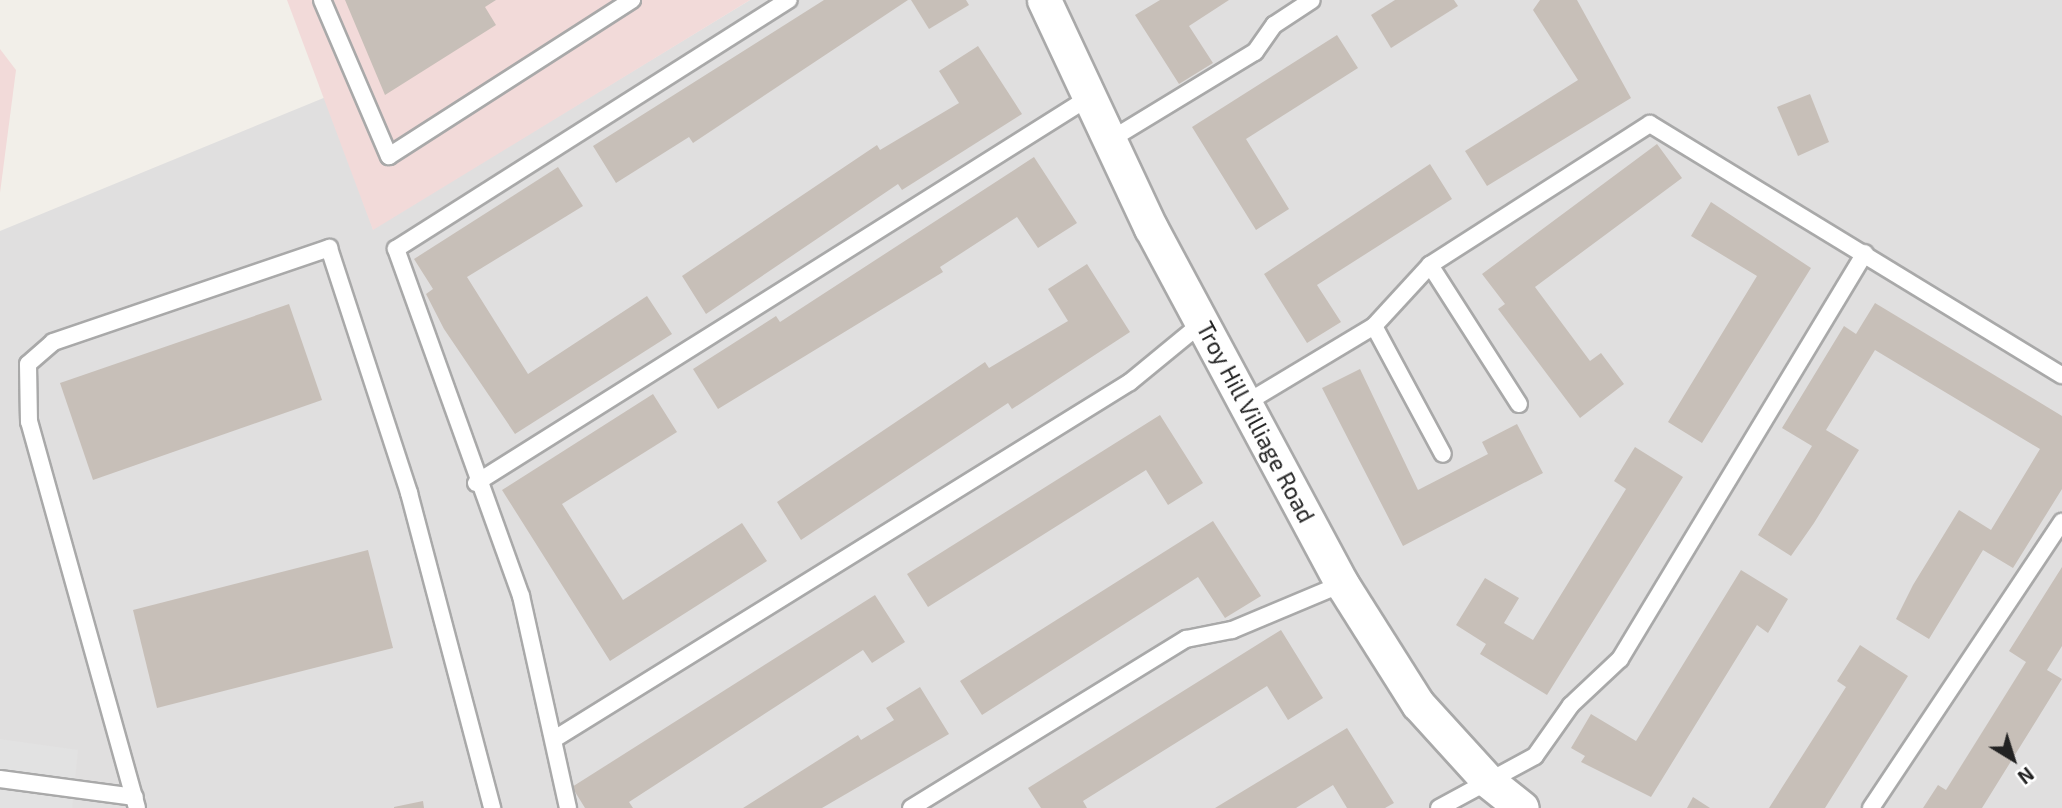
<!DOCTYPE html>
<html>
<head>
<meta charset="utf-8">
<style>
  body { margin:0 }
  #map { position:relative; width:2062px; height:808px; overflow:hidden; background:#f2efe9; font-family:"Exo 2",sans-serif }
  div>[style] { position:absolute }
  [style*='--x'] { left:calc(var(--x)*1px); top:calc(var(--y)*1px); width:calc(var(--w)*1px); rotate:calc(var(--a)*1deg) }
  .residential>* { inset:0; background:#e0dfdf }
  .commercial>* { inset:0; background:#f2dad9 }
  .parking>* { inset:0; background:#e2e2e2 }
  .building>* { inset:0; background:#c7bfb8 }
  .roads { filter:drop-shadow(2px 0 #a9a9a9) drop-shadow(-2px 0 #a9a9a9) drop-shadow(0 2px #a9a9a9) drop-shadow(0 -2px #a9a9a9) }
  .lane>* { height:16px; margin:-8px; padding:0 8px; transform-origin:8px; border-radius:8px; background:#fff }
  .street>* { height:33px; margin:-16.5px; padding:0 16.5px; transform-origin:16.5px; border-radius:16.5px; background:#fff }
  span { translate:-50% -50%; white-space:nowrap; text-align:center; line-height:1.15; -webkit-text-stroke:6px #fff; paint-order:stroke }
  .street-label { font-size:23px; color:#222 }
  .north { position:absolute; left:1978px; top:724px; width:70px; height:70px; -webkit-text-stroke:5px #fff; paint-order:stroke; rotate:142deg; font-size:19px; font-weight:700; line-height:28px; text-align:center; color:#222 }
  .north::after { content:''; display:block; margin:auto; width:24px; height:32px; background:#222; clip-path:polygon(50% 0,100% 100%,50% 72%,0 100%) }
</style>
</head>
<body>
<div id="map">
  <div class="residential">
    <i style="clip-path:polygon(750px 0,2062px 0,2062px 808px,0 808px,0 231px,326px 97px,373px 229px)"></i>
  </div>
  <div class="commercial">
    <i style="clip-path:polygon(287px 0,750px 0,373px 230px)"></i>
    <i style="clip-path:polygon(0 49px,16px 70px,0 193px)"></i>
  </div>
  <div class="parking">
    <i style="clip-path:polygon(0 739px,78px 750px,72px 808px,0 808px)"></i>
  </div>
  <div class="building">
    <i style="clip-path:polygon(345px 0,496px 0,485px 7px,496px 25px,385px 95px)"></i>
    <i style="clip-path:polygon(824px 0,908px 0,693px 143px,689px 137px,616px 183px,593px 146px)"></i>
    <i style="clip-path:polygon(911px 0,966px 0,969px 5px,929px 29px)"></i>
    <i style="clip-path:polygon(1160px 0,1229px 0,1189px 26px,1213px 63px,1179px 84px,1135px 15px)"></i>
    <i style="clip-path:polygon(1395px 0,1454px 0,1458px 6px,1391px 48px,1371px 15px)"></i>
    <i style="clip-path:polygon(1540px 0,1577px 0,1631px 98px,1487px 186px,1465px 151px,1578px 80px,1533px 10px)"></i>
    <i style="clip-path:polygon(1337px 35px,1358px 68px,1246px 139px,1289px 209px,1256px 230px,1192px 127px)"></i>
    <i style="clip-path:polygon(978px 46px,1022px 114px,902px 190px,898px 184px,706px 314px,682px 276px,877px 145px,880px 150px,959px 103px,939px 71px)"></i>
    <i style="clip-path:polygon(1810px 94px,1829px 142px,1798px 156px,1777px 107px)"></i>
    <i style="clip-path:polygon(1657px 144px,1682px 178px,1535px 287px,1590px 361px,1601px 353px,1624px 384px,1580px 418px,1498px 309px,1505px 304px,1482px 274px)"></i>
    <i style="clip-path:polygon(1034px 157px,1077px 223px,1038px 248px,1017px 217px,940px 267px,943px 272px,718px 409px,693px 369px,776px 316px,780px 322px)"></i>
    <i style="clip-path:polygon(1430px 164px,1452px 199px,1317px 285px,1341px 322px,1307px 343px,1264px 274px)"></i>
    <i style="clip-path:polygon(558px 167px,583px 206px,467px 277px,528px 374px,647px 296px,672px 334px,515px 434px,444px 329px,426px 294px,433px 289px,414px 259px)"></i>
    <i style="clip-path:polygon(1711px 202px,1811px 268px,1702px 443px,1668px 422px,1757px 276px,1691px 236px)"></i>
    <i style="clip-path:polygon(1087px 264px,1130px 332px,1012px 409px,1008px 403px,801px 540px,777px 502px,985px 362px,989px 368px,1068px 321px,1048px 289px)"></i>
    <i style="clip-path:polygon(1875px 303px,2062px 416px,2062px 489px,2013px 568px,1983px 550px,1929px 639px,1896px 619px,1913px 585px,1959px 510px,1991px 530px,2040px 449px,1875px 350px,1826px 430px,1859px 450px,1814px 523px,1791px 556px,1758px 535px,1812px 446px,1782px 428px,1844px 326px,1856px 334px)"></i>
    <i style="clip-path:polygon(289px 304px,322px 400px,93px 480px,60px 383px)"></i>
    <i style="clip-path:polygon(1360px 369px,1418px 490px,1488px 454px,1482px 442px,1517px 424px,1543px 473px,1403px 546px,1322px 388px)"></i>
    <i style="clip-path:polygon(653px 394px,677px 432px,562px 504px,623px 600px,742px 523px,767px 561px,610px 661px,502px 490px)"></i>
    <i style="clip-path:polygon(1160px 415px,1203px 483px,1168px 505px,1146px 470px,928px 607px,907px 574px)"></i>
    <i style="clip-path:polygon(1635px 447px,1683px 477px,1547px 695px,1480px 654px,1486px 644px,1456px 625px,1485px 578px,1519px 598px,1504px 623px,1533px 640px,1626px 489px,1614px 481px)"></i>
    <i style="clip-path:polygon(1213px 521px,1261px 596px,1225px 618px,1198px 577px,982px 715px,960px 681px)"></i>
    <i style="clip-path:polygon(368px 550px,393px 648px,157px 708px,133px 610px)"></i>
    <i style="clip-path:polygon(2062px 567px,2062px 646px,2047px 670px,2062px 679px,1982px 808px,1923px 808px,1938px 785px,1946px 790px,2026px 662px,2009px 651px)"></i>
    <i style="clip-path:polygon(1741px 570px,1788px 599px,1768px 633px,1757px 625px,1651px 797px,1581px 762px,1585px 756px,1571px 748px,1591px 714px,1636px 741px)"></i>
    <i style="clip-path:polygon(875px 595px,905px 642px,872px 663px,863px 650px,629px 802px,633px 808px,585px 808px,572px 787px)"></i>
    <i style="clip-path:polygon(1281px 630px,1323px 698px,1288px 720px,1267px 686px,1083px 801px,1087px 808px,1041px 808px,1028px 788px)"></i>
    <i style="clip-path:polygon(1860px 645px,1908px 676px,1825px 808px,1769px 808px,1846px 687px,1837px 681px)"></i>
    <i style="clip-path:polygon(920px 687px,949px 734px,822px 808px,743px 808px,858px 735px,861px 740px,894px 720px,886px 708px)"></i>
    <i style="clip-path:polygon(1347px 728px,1394px 803px,1385px 808px,1347px 808px,1333px 785px,1296px 808px,1215px 808px)"></i>
    <i style="clip-path:polygon(1693px 797px,1710px 808px,1687px 808px)"></i>
    <i style="clip-path:polygon(423px 801px,424px 808px,394px 808px,394px 807px)"></i>
  </div>
  <div class="roads">
    <div class="lane">
      <i style="--x:322;--y:0;--w:170;--a:66.8"></i>
      <i style="--x:389;--y:156;--w:289;--a:-32.7"></i>
      <i style="--x:1110;--y:140;--w:170;--a:-31.3"></i>
      <i style="--x:1255;--y:52;--w:33;--a:-55"></i>
      <i style="--x:1274;--y:25;--w:45;--a:-33.3"></i>
      <i style="--x:1430;--y:265;--w:165;--a:57.4"></i>
      <i style="--x:1374;--y:326;--w:145;--a:61.7"></i>
      <i style="--x:1246;--y:403;--w:149;--a:-31"></i>
      <i style="--x:1374;--y:326;--w:83;--a:-47.4"></i>
      <i style="--x:1430;--y:265;--w:261;--a:-32.7"></i>
      <i style="--x:1650;--y:124;--w:482;--a:31.4"></i>
      <i style="--x:476;--y:483;--w:725;--a:-32.16"></i>
      <i style="--x:556;--y:738;--w:675;--a:-31.81"></i>
      <i style="--x:1130;--y:382;--w:94;--a:-39.4"></i>
      <i style="--x:0;--y:779;--w:136;--a:7.6"></i>
      <i style="--x:137;--y:808;--w:401;--a:-105.6"></i>
      <i style="--x:29;--y:422;--w:58;--a:-91"></i>
      <i style="--x:28;--y:364;--w:33;--a:-41"></i>
      <i style="--x:53;--y:342;--w:292;--a:-18.8"></i>
      <i style="--x:329;--y:248;--w:258;--a:71.9"></i>
      <i style="--x:409;--y:493;--w:326;--a:75.2"></i>
      <i style="--x:568;--y:808;--w:217;--a:-102.5"></i>
      <i style="--x:521;--y:596;--w:369;--a:-109.8"></i>
      <i style="--x:396;--y:249;--w:465;--a:-32.4"></i>
      <i style="--x:911;--y:808;--w:323;--a:-31.6"></i>
      <i style="--x:1186;--y:639;--w:47;--a:-11.1"></i>
      <i style="--x:1232;--y:630;--w:119;--a:-22.7"></i>
      <i style="--x:1439;--y:808;--w:109;--a:-28.4"></i>
      <i style="--x:1535;--y:756;--w:62;--a:-54.8"></i>
      <i style="--x:1571;--y:705;--w:67;--a:-43.2"></i>
      <i style="--x:1620;--y:659;--w:474;--a:-58.9"></i>
      <i style="--x:1871;--y:808;--w:344;--a:-56.3"></i>
    </div>
    <div class="street">
      <i style="--x:1044;--y:0;--w:252;--a:64.9"></i>
      <i style="--x:1151;--y:228;--w:404;--a:61.8"></i>
      <i style="--x:1342;--y:584;--w:142;--a:57.7"></i>
      <i style="--x:1418;--y:704;--w:104;--a:47.7"></i>
      <i style="--x:1488;--y:781;--w:43;--a:38.5"></i>
    </div>
  </div>
  <div class="street-label">
    <span style="left:1256px;top:422px;rotate:62deg">Troy Hill Villiage Road</span>
  </div>
  <div class="north">N</div>
</div>
</body>
</html>
